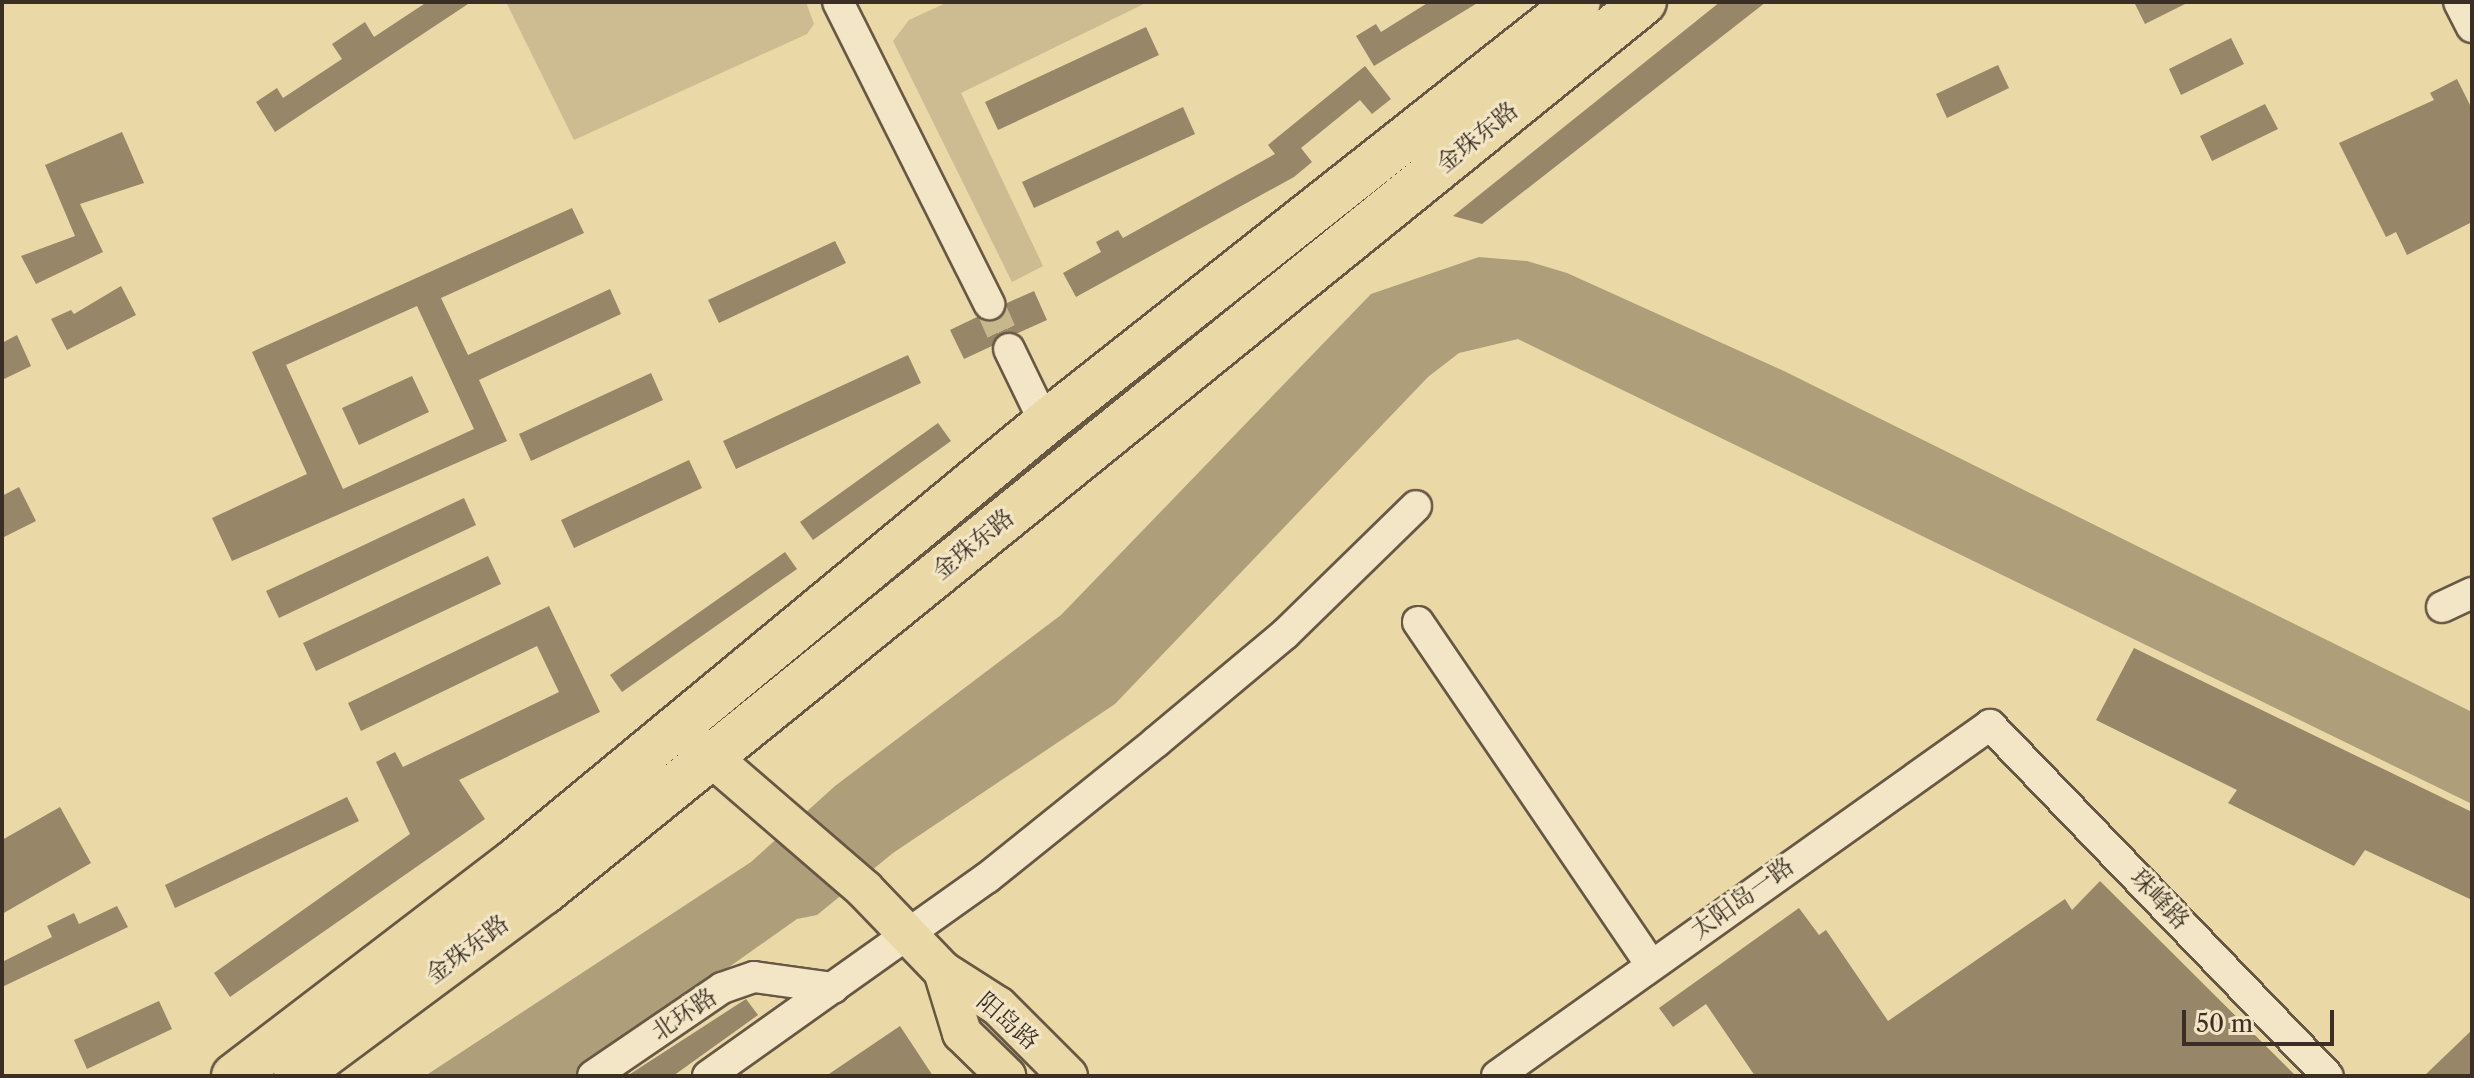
<!DOCTYPE html>
<html>
<head>
<meta charset="utf-8">
<style>
  body { margin:0 }
  #map { position:relative; width:2474px; height:1078px; overflow:hidden; background:#ebd8a7; font-family:"Libre Caslon Text","Noto Serif SC",serif }
  div>[style] { position:absolute }
  [style*='--x'] { left:calc(var(--x)*1px); top:calc(var(--y)*1px); width:calc(var(--w)*1px); rotate:calc(var(--a)*1deg) }
  .green>* { inset:0; background:#cdbb91 }
  .water>* { inset:0; background:#af9e7a }
  .building>* { inset:0; background:#978668 }
  .minor-tunnel>* { height:30px; margin-top:-15px; transform-origin:0; background:repeating-linear-gradient(90deg,#c8b68d 0 30px,transparent 0 45px) }
  .roads { filter:drop-shadow(2px 0 #675845) drop-shadow(-2px 0 #675845) drop-shadow(0 2px #675845) drop-shadow(0 -2px #675845) }
  .minor>* { height:30px; margin:-15px; padding:0 15px; transform-origin:15px; border-radius:15px; background:#f2e6c6 }
  .major>* { height:38px; margin:-19px; padding:0 19px; transform-origin:19px; border-radius:19px; background:#ebd8a7 }
  .highway>* { height:44px; margin:-22px; padding:0 22px; transform-origin:22px; border-radius:22px; background:#ebd8a7 }
  span { translate:-50% -50%; white-space:nowrap; text-align:center; line-height:1.15; -webkit-text-stroke:6px #f2e6c6; paint-order:stroke }
  .street-label { font-size:24px; color:#3b2e24 }
  .frame { position:absolute; inset:0; border:4px solid #3b2e24; pointer-events:none }
  .scale { position:absolute; left:2182px; top:1010px; width:152px; height:36px; box-sizing:border-box; border:4px solid #3b2e24; border-top:0; padding-left:10px; font-size:24px; line-height:28px; white-space:nowrap; color:#3b2e24; -webkit-text-stroke:6px #f2e6c6; paint-order:stroke }
</style>
</head>
<body>
<div id="map">
  <div class="green">
    <i style="clip-path:polygon(506px 2px,806px 2px,814px 24px,807px 34px,574px 140px)"></i>
    <i style="clip-path:polygon(948px 2px,1148px 2px,961px 93px,1043px 266px,1012px 282px,893px 41px,909px 20px)"></i>
  </div>
  <div class="water">
    <i style="clip-path:polygon(1479px 257px,1527px 261px,1567px 273px,1784px 371px,2472px 712px,2472px 804px,1518px 339px,1459px 353px,1428px 377px,1115px 704px,893px 853px,817px 915px,797px 919px,575px 1076px,425px 1076px,751px 862px,835px 786px,1061px 615px,1371px 294px)"></i>
  </div>
  <div class="building">
    <i style="clip-path:polygon(427px 2px,471px 2px,275px 132px,256px 102px,277px 88px,283px 98px,342px 59px,332px 44px,365px 22px,374px 37px)"></i>
    <i style="clip-path:polygon(1429px 2px,1479px 2px,1374px 66px,1356px 36px,1376px 24px,1381px 32px)"></i>
    <i style="clip-path:polygon(1720px 2px,1766px 2px,1482px 224px,1453px 216px)"></i>
    <i style="clip-path:polygon(2134px 2px,2189px 2px,2145px 24px)"></i>
    <i style="clip-path:polygon(1146px 27px,1159px 55px,998px 130px,985px 102px)"></i>
    <i style="clip-path:polygon(2231px 38px,2244px 64px,2181px 95px,2169px 69px)"></i>
    <i style="clip-path:polygon(1998px 65px,2009px 88px,1947px 118px,1936px 94px)"></i>
    <i style="clip-path:polygon(1365px 66px,1391px 99px,1372px 114px,1360px 100px,1301px 148px,1312px 162px,1294px 177px,1076px 297px,1063px 273px,1101px 252px,1096px 242px,1118px 230px,1123px 238px,1275px 154px,1268px 145px)"></i>
    <i style="clip-path:polygon(2457px 79px,2472px 109px,2472px 222px,2407px 255px,2396px 232px,2386px 237px,2339px 143px,2434px 100px,2430px 93px)"></i>
    <i style="clip-path:polygon(2265px 104px,2278px 129px,2212px 161px,2200px 136px)"></i>
    <i style="clip-path:polygon(1183px 107px,1195px 134px,1034px 208px,1022px 182px)"></i>
    <i style="clip-path:polygon(122px 132px,144px 183px,80px 204px,103px 252px,36px 284px,21px 256px,75px 236px,45px 165px)"></i>
    <i style="clip-path:polygon(evenodd,572px 208px,584px 233px,441px 298px,468px 355px,610px 289px,621px 314px,479px 380px,507px 441px,232px 561px,212px 518px,307px 474px,252px 352px,572px 208px,417px 306px,474px 429px,343px 489px,286px 365px,417px 306px)"></i>
    <i style="clip-path:polygon(835px 241px,846px 263px,719px 323px,708px 300px)"></i>
    <i style="clip-path:polygon(121px 286px,136px 315px,67px 350px,51px 319px,71px 310px,74px 314px)"></i>
    <i style="clip-path:polygon(1034px 291px,1047px 320px,1018px 333px,1002px 333px,992px 346px,964px 359px,950px 330px,977px 317px,996px 320px,1007px 303px)"></i>
    <i style="clip-path:polygon(17px 335px,31px 366px,2px 380px,2px 343px)"></i>
    <i style="clip-path:polygon(908px 355px,921px 383px,736px 469px,723px 441px)"></i>
    <i style="clip-path:polygon(651px 373px,663px 400px,531px 461px,519px 434px)"></i>
    <i style="clip-path:polygon(412px 376px,429px 412px,359px 445px,342px 408px)"></i>
    <i style="clip-path:polygon(938px 423px,951px 441px,813px 540px,800px 522px)"></i>
    <i style="clip-path:polygon(689px 460px,702px 488px,574px 548px,561px 520px)"></i>
    <i style="clip-path:polygon(19px 487px,36px 521px,2px 538px,2px 496px)"></i>
    <i style="clip-path:polygon(464px 498px,476px 525px,279px 618px,266px 591px)"></i>
    <i style="clip-path:polygon(785px 552px,797px 569px,622px 692px,610px 675px)"></i>
    <i style="clip-path:polygon(488px 556px,501px 584px,316px 671px,303px 643px)"></i>
    <i style="clip-path:polygon(549px 606px,600px 712px,459px 780px,485px 819px,230px 997px,214px 973px,410px 834px,376px 762px,395px 752px,403px 767px,559px 692px,537px 646px,361px 731px,348px 703px)"></i>
    <i style="clip-path:polygon(2134px 648px,2472px 812px,2472px 900px,2365px 850px,2354px 866px,2228px 803px,2237px 790px,2096px 720px)"></i>
    <i style="clip-path:polygon(347px 797px,359px 821px,175px 908px,165px 885px)"></i>
    <i style="clip-path:polygon(60px 807px,91px 863px,2px 914px,2px 840px)"></i>
    <i style="clip-path:polygon(2100px 881px,2296px 1076px,1755px 1076px,1706px 1004px,1673px 1027px,1659px 1008px,1799px 908px,1819px 935px,1826px 930px,1888px 1021px,2065px 899px,2072px 910px)"></i>
    <i style="clip-path:polygon(117px 906px,128px 927px,2px 987px,2px 962px,52px 937px,47px 926px,74px 913px,79px 924px)"></i>
    <i style="clip-path:polygon(746px 999px,758px 1015px,673px 1076px,627px 1076px)"></i>
    <i style="clip-path:polygon(159px 1001px,172px 1029px,87px 1069px,74px 1040px)"></i>
    <i style="clip-path:polygon(900px 1026px,933px 1076px,826px 1076px)"></i>
    <i style="clip-path:polygon(2472px 1030px,2472px 1076px,2424px 1076px)"></i>
  </div>
  <div class="minor-tunnel">
    <i style="--x:989;--y:304;--w:49;--a:66"></i>
  </div>
  <div class="roads">
    <div class="minor">
      <i style="--x:838;--y:2;--w:338;--a:63.4"></i>
      <i style="--x:2459;--y:2;--w:28;--a:63"></i>
      <i style="--x:1009;--y:349;--w:82;--a:64.1"></i>
      <i style="--x:2442;--y:607;--w:33;--a:-25"></i>
      <i style="--x:1418;--y:622;--w:415;--a:55.8"></i>
      <i style="--x:593;--y:1076;--w:156;--a:-34.3"></i>
      <i style="--x:722;--y:988;--w:34;--a:-19"></i>
      <i style="--x:754;--y:977;--w:80;--a:7.9"></i>
      <i style="--x:708;--y:1076;--w:342;--a:-35.4"></i>
      <i style="--x:987;--y:878;--w:217;--a:-38.8"></i>
      <i style="--x:1156;--y:742;--w:168;--a:-39.9"></i>
      <i style="--x:1285;--y:634;--w:183;--a:-44.3"></i>
      <i style="--x:1497;--y:1076;--w:605;--a:-35.45"></i>
      <i style="--x:1990;--y:725;--w:487;--a:46.1"></i>
    </div>
    <div class="major">
      <i style="--x:688;--y:737;--w:233;--a:40.8"></i>
      <i style="--x:864;--y:889;--w:114;--a:46.1"></i>
      <i style="--x:943;--y:971;--w:65;--a:32.5"></i>
      <i style="--x:998;--y:1006;--w:99;--a:45"></i>
      <i style="--x:943;--y:971;--w:65;--a:73"></i>
      <i style="--x:962;--y:1033;--w:62;--a:44.3"></i>
    </div>
    <div class="highway">
      <i style="--x:234;--y:1076;--w:352;--a:-37.4"></i>
      <i style="--x:514;--y:862;--w:689;--a:-39.58"></i>
      <i style="--x:1045;--y:423;--w:679;--a:-38.3"></i>
      <i style="--x:296;--y:1076;--w:309;--a:-36.6"></i>
      <i style="--x:544;--y:892;--w:1415;--a:-38.98"></i>
    </div>
  </div>
  <div class="street-label">
    <span style="left:1477px;top:137px;rotate:-39deg">金珠东路</span>
    <span style="left:973px;top:544px;rotate:-39deg">金珠东路</span>
    <span style="left:1742px;top:898px;rotate:-36deg">太阳岛一路</span>
    <span style="left:2160px;top:899px;rotate:46deg">珠峰路</span>
    <span style="left:467px;top:949px;rotate:-37deg">金珠东路</span>
    <span style="left:684px;top:1014px;rotate:-34deg">北环路</span>
    <span style="left:1008px;top:1021px;rotate:41deg">阳岛路</span>
  </div>
  <div class="frame"></div>
  <div class="scale">50 m</div>
</div>
</body>
</html>
